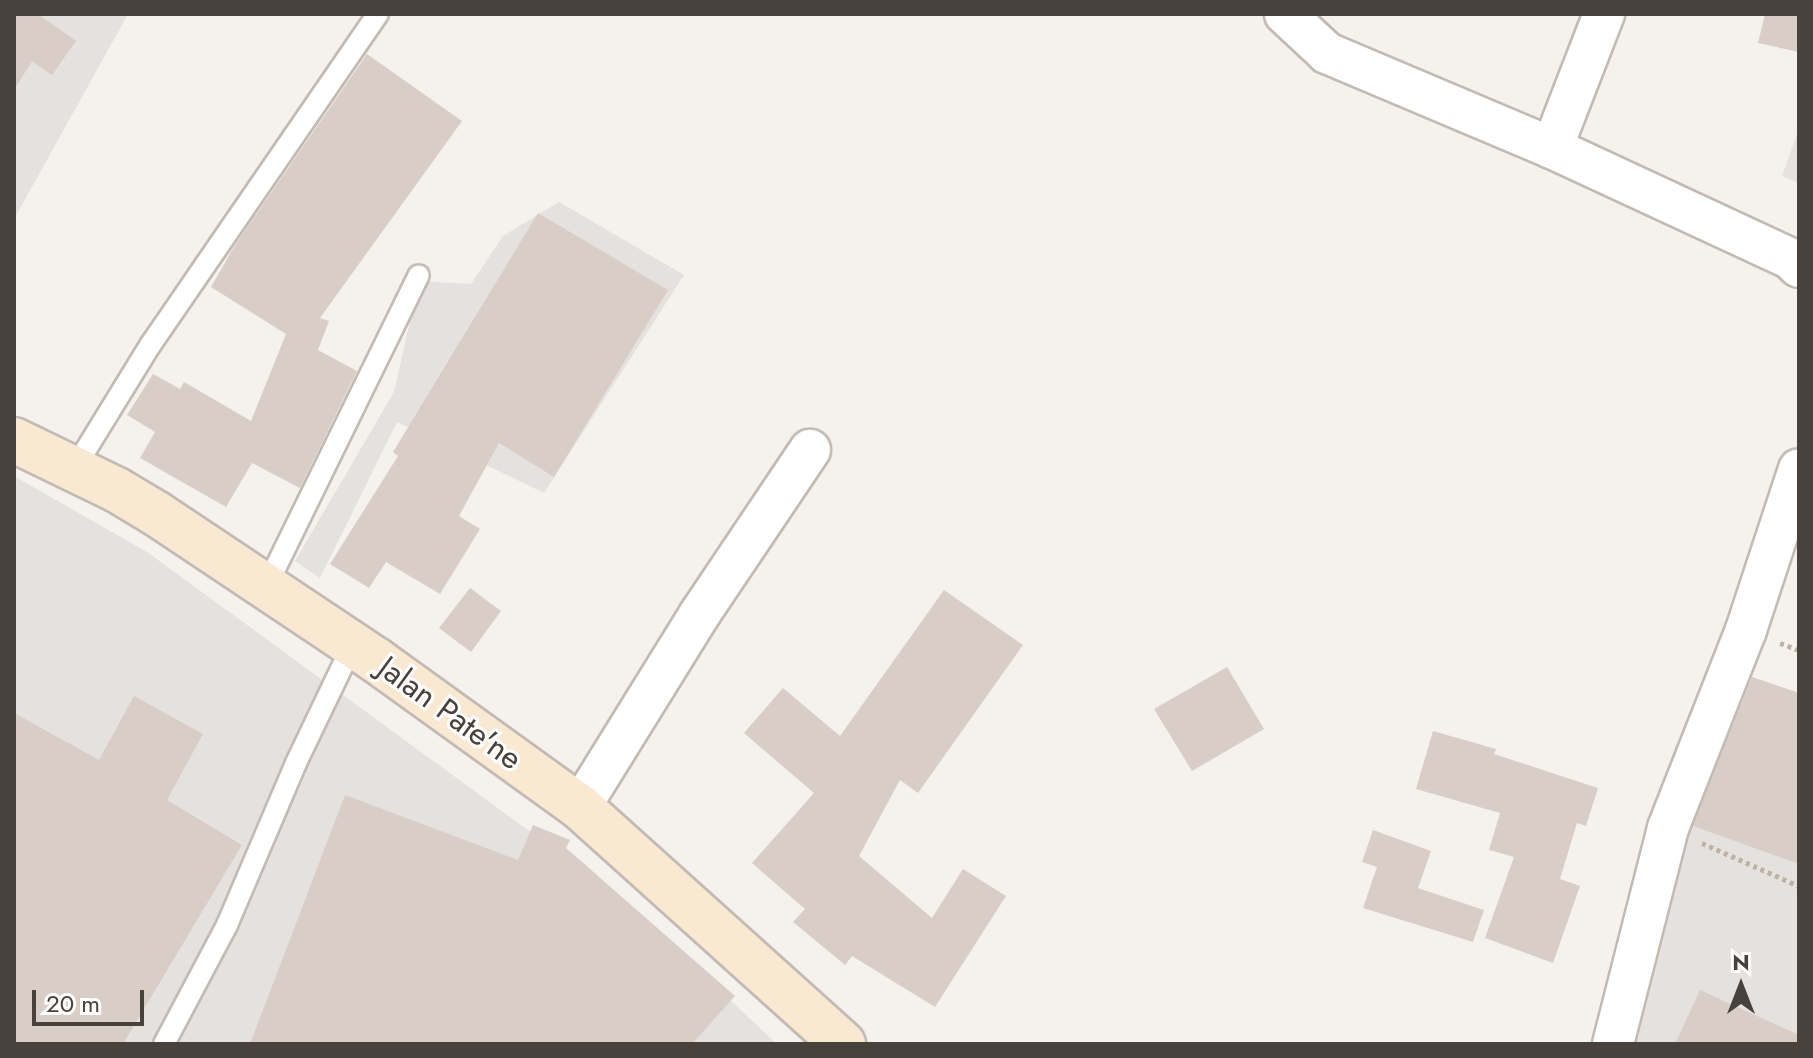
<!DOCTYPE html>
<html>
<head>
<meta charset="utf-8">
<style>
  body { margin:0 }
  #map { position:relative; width:1813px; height:1058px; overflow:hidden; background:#f5f1ed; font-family:Jost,sans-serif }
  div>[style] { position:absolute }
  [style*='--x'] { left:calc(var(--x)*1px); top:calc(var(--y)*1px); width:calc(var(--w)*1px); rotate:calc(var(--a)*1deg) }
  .residential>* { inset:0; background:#e8e2dc }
  .industrial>* { inset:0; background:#e5e1de }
  .building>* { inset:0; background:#d8cec7 }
  .path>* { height:5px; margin-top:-2.5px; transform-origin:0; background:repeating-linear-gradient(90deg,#bfb1a3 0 4px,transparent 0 8px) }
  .roads { filter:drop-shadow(2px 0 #c2bab3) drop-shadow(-2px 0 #c2bab3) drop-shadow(0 2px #c2bab3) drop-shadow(0 -2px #c2bab3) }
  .lane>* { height:20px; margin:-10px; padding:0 10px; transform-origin:10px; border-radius:10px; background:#fff }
  .street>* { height:40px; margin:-20px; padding:0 20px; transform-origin:20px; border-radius:20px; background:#fff }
  .secondary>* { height:44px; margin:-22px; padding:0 22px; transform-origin:22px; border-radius:22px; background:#f9e9d3 }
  span { translate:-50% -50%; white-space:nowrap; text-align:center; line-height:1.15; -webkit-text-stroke:6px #fff; paint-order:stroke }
  .street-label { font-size:32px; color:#49413b }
  .frame { position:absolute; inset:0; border:16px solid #49413b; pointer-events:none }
  .north { position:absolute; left:1701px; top:946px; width:80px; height:80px; -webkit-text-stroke:6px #fff; paint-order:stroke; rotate:0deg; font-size:22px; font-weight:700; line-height:32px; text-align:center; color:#49413b }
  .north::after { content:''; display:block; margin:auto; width:28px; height:36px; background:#49413b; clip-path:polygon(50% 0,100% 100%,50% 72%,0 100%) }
  .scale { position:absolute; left:32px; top:990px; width:112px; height:36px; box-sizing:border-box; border:4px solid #49413b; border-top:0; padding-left:10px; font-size:24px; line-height:28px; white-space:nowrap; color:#49413b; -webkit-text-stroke:6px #fff; paint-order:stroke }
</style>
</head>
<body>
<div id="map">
  <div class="residential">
    <i style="clip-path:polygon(1799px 128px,1799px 183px,1782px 176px)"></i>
  </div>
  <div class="industrial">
    <i style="clip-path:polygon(14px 14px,128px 14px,14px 219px)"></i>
    <i style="clip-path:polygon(559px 202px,684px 275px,544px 493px,397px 422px,320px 578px,295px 561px,394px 392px,419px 281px,471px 284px,503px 236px)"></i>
    <i style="clip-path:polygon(14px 476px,147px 552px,536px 836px,579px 859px,777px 1044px,14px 1044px)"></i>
    <i style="clip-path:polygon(1725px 699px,1799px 730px,1799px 1044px,1597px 1044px)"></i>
  </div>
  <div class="building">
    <i style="clip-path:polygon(14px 14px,38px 14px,76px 41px,52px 75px,32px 61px,14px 90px)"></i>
    <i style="clip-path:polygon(1765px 14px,1799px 14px,1799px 52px,1758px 43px)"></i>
    <i style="clip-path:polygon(367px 54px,462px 121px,320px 318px,329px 321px,318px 350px,357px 371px,300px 488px,252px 463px,226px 507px,140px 458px,155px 432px,127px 415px,153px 374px,180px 389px,184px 382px,251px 421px,286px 334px,211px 287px,235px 245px)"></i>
    <i style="clip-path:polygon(538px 213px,668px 290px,554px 477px,499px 443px,459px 516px,480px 529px,440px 594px,386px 562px,369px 588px,330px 564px,398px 456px,393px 452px)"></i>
    <i style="clip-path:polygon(470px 588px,501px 611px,471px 652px,439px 628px)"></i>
    <i style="clip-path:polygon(944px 590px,1023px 645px,918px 793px,900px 780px,859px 856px,932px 918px,963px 869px,1006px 896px,935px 1007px,852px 956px,845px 965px,793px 922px,805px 909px,752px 863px,814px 793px,744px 733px,783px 688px,840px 736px)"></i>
    <i style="clip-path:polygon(1227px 667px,1264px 729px,1192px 771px,1154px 709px)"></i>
    <i style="clip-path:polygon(1752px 677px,1799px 693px,1799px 864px,1693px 826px)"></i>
    <i style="clip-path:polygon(134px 696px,203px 734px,167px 800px,242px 845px,123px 1044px,14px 1044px,14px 713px,99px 760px)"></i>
    <i style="clip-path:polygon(1433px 731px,1496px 749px,1494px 754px,1598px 788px,1586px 826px,1577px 823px,1560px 879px,1580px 886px,1553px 963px,1485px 938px,1514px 857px,1489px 850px,1500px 813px,1416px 789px)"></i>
    <i style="clip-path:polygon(345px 795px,518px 860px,533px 825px,570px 840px,566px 848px,735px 996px,692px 1044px,250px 1044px)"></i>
    <i style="clip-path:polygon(1373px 830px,1431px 851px,1418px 888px,1484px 910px,1473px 942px,1363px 908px,1377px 867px,1362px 862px)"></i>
    <i style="clip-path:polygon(1700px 990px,1799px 1035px,1799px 1044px,1675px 1044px)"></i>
  </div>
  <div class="path">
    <i style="--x:1780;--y:643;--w:20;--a:20"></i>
    <i style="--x:1702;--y:843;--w:106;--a:23.9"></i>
  </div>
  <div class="roads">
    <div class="lane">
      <i style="--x:74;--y:469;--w:147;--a:-58.4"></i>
      <i style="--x:151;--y:344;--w:401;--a:-55.5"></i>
      <i style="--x:266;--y:587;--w:347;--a:-63.9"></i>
      <i style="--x:164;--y:1044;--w:135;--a:-62.1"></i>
      <i style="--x:227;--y:925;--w:176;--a:-66.9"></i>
      <i style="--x:296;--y:763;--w:132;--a:-64.4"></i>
    </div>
    <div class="street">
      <i style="--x:1285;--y:14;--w:57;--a:42.9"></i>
      <i style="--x:1327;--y:53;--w:244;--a:22.9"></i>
      <i style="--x:1552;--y:148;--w:264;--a:24.9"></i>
      <i style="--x:1791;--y:259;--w:11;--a:45"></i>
      <i style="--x:1552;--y:148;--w:144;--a:-68.8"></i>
      <i style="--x:580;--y:807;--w:226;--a:-58.2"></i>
      <i style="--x:699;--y:615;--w:199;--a:-56.1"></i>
      <i style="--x:1613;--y:1044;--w:223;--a:-75.7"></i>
      <i style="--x:1668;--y:828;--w:213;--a:-68.5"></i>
      <i style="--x:1746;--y:630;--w:169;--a:-71.8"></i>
    </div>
    <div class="secondary">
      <i style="--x:14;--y:440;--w:114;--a:25.9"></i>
      <i style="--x:117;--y:490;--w:47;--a:31"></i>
      <i style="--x:157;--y:514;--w:263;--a:33.7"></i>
      <i style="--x:376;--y:660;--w:251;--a:35.8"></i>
      <i style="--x:580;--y:807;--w:354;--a:42"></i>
    </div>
  </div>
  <div class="street-label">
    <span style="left:450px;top:713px;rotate:36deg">Jalan Pate'ne</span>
  </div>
  <div class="frame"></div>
  <div class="north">N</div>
  <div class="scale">20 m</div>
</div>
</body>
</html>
